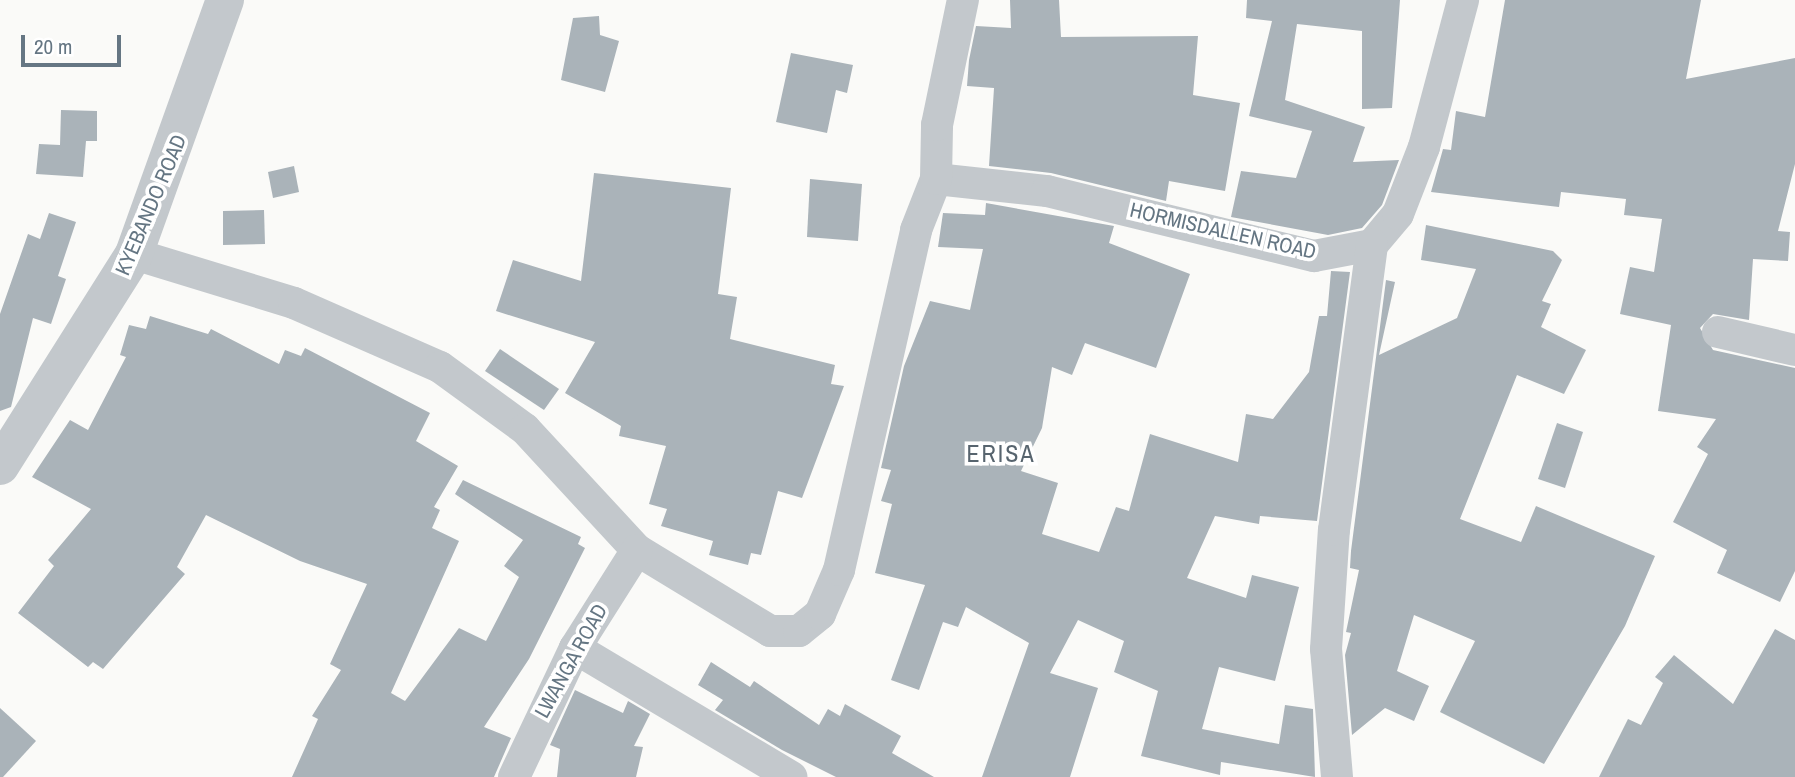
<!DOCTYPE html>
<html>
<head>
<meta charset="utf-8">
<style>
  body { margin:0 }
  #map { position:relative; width:1795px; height:777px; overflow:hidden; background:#fafaf8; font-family:"Archivo Narrow",sans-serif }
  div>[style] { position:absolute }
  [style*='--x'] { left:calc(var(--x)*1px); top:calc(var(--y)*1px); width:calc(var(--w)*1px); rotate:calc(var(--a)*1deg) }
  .building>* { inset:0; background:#aab3b9 }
  .minor>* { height:32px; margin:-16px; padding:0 16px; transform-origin:16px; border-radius:16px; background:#c3c8cc }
  .tertiary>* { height:38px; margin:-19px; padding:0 19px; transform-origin:19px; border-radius:19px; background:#c3c8cc }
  span { translate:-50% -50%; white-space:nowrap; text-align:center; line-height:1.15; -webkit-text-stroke:7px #fff; paint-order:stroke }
  .street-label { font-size:21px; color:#657683 }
  .quarter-label { font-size:24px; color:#57646e; letter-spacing:2px }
  .scale { position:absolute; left:21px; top:35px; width:100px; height:32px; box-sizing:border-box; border:4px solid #657683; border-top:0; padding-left:9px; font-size:21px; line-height:24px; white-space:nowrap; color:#657683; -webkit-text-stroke:5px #fff; paint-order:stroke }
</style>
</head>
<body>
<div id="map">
  <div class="building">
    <i style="clip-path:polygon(1010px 0,1059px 0,1061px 37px,1198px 36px,1193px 95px,1240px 103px,1225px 191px,1169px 181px,1166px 201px,1051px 173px,989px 166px,994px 88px,967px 86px,969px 60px,976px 26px,1011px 28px)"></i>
    <i style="clip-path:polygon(1247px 0,1400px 0,1392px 108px,1362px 109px,1362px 31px,1297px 24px,1285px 100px,1365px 127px,1353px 162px,1399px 160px,1382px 205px,1362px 228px,1328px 235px,1231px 217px,1241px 171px,1296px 178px,1312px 131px,1249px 116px,1272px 21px,1246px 18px)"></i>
    <i style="clip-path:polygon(1505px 0,1701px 0,1686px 79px,1795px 58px,1795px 164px,1778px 231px,1790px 232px,1788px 261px,1753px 259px,1749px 320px,1713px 314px,1700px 328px,1713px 350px,1795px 368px,1795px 571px,1780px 602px,1717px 573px,1727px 550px,1673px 522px,1708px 454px,1697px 447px,1716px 419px,1658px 411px,1671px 325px,1620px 314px,1630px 267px,1654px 272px,1662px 219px,1624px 215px,1626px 199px,1561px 192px,1559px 207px,1431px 192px,1443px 149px,1451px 150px,1456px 111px,1485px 117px)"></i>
    <i style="clip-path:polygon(599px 16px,600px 35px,619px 41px,605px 92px,561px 80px,573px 18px)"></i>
    <i style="clip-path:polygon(791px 53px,853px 65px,847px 93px,836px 90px,827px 133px,776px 122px)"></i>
    <i style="clip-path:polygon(61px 110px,97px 111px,97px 141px,86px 141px,83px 177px,36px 174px,39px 144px,60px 145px)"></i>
    <i style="clip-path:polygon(294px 166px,299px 192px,273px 198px,268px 172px)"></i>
    <i style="clip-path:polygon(594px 173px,731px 188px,718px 294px,737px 297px,730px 339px,835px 365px,831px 384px,844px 386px,802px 498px,778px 491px,761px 555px,751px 553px,748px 565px,709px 555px,713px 541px,661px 526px,667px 509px,649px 504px,666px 446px,619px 436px,621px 426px,565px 393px,595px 342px,496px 311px,513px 260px,581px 281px)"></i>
    <i style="clip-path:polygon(810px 179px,862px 184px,858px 241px,807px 237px)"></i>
    <i style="clip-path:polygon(986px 203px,1114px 226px,1109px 243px,1190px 274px,1156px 368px,1085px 343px,1072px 375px,1052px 367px,1042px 428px,1021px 471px,1058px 483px,1042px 534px,1099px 552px,1116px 507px,1129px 511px,1150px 434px,1238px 462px,1246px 414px,1273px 419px,1309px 372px,1319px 316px,1327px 316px,1331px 271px,1350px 272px,1317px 521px,1260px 516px,1259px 524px,1215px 516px,1187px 578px,1246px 598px,1252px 575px,1299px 587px,1275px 681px,1219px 667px,1202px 729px,1279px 744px,1285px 705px,1313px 709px,1315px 777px,1221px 762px,1220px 775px,1141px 756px,1158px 691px,1114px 672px,1124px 641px,1078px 620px,1050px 673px,1098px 688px,1070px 777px,982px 777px,1029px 643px,966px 607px,958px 627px,943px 622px,919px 690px,891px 680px,925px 585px,875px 573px,892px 504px,881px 501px,891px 470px,881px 468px,904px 366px,930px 301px,970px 310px,983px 249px,938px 247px,943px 213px,985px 215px)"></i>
    <i style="clip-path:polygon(264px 210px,265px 244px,223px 245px,223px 211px)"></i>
    <i style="clip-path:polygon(49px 213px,76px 222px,58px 276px,66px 279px,51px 324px,33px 318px,11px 407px,0 411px,0 314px,28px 234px,40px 239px)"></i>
    <i style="clip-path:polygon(1426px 225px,1553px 251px,1562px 260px,1542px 301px,1551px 304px,1541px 327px,1586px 350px,1564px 394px,1517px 375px,1460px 519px,1521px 542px,1536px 506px,1655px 556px,1625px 626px,1544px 764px,1440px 712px,1475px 641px,1414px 615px,1397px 671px,1429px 686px,1414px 721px,1385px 708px,1352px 735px,1345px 655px,1351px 633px,1346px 632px,1359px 570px,1350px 568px,1351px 551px,1386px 280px,1395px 282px,1379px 355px,1457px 318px,1476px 269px,1421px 260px)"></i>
    <i style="clip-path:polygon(150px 316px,208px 334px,211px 329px,279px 364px,285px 350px,301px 356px,305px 348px,430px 413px,416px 441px,458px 466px,434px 507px,440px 510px,432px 528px,459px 541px,391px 693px,405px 701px,459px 628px,486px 641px,519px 577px,504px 566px,523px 540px,455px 494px,463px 480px,581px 537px,578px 544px,585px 548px,529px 659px,484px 727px,511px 738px,494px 777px,292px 777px,318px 719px,312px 716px,341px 670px,330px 664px,367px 584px,300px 561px,206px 515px,177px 567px,185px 574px,103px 669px,93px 662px,88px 667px,18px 613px,54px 566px,48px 560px,91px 509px,32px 477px,70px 420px,88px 430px,126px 357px,120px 355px,129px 325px,146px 329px)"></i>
    <i style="clip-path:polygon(500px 349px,559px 389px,544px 410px,485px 371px)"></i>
    <i style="clip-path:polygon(1557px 423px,1583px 432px,1565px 488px,1538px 479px)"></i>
    <i style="clip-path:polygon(1775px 629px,1795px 640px,1795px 777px,1599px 777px,1628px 719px,1641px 725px,1663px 683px,1655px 677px,1674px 655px,1733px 704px)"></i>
    <i style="clip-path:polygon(711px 662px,750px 687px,754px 681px,819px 725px,828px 709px,840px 716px,845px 704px,901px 736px,892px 753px,934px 777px,836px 777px,782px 750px,715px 710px,723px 700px,698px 685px)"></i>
    <i style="clip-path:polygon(575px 690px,623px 713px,628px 701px,650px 714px,634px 746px,643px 747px,636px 777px,557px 777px,560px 749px,550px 745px)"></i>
    <i style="clip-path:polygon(0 708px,36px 741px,3px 777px,0 777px)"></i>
  </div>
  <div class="minor">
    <i style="--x:936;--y:179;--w:112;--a:6.2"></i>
    <i style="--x:1047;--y:191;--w:275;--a:13.7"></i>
    <i style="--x:1314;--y:256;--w:59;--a:-10.7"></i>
    <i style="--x:1372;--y:245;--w:40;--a:-50"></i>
    <i style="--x:1398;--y:214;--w:72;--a:-68.8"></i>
    <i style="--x:1424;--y:147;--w:152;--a:-75.1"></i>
    <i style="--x:134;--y:254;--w:167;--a:17"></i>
    <i style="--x:294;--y:303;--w:159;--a:23.7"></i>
    <i style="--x:440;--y:367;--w:105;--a:36.1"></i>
    <i style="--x:525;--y:429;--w:165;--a:47.2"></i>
    <i style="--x:637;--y:550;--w:156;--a:31.3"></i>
    <i style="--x:770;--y:631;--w:29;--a:0"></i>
    <i style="--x:799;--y:631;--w:27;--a:-39"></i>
    <i style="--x:820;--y:614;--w:48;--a:-66.6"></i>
    <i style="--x:839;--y:570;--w:349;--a:-77.2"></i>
    <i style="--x:916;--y:230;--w:55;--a:-68.6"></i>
    <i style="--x:936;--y:179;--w:54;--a:-88.9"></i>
    <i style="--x:937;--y:125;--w:128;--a:-78.3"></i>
    <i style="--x:1718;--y:332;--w:79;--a:13.2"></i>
    <i style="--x:575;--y:648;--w:252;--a:30.8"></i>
    <i style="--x:514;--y:777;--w:143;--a:-64.7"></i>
    <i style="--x:575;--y:648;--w:116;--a:-57.7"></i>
    <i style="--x:1337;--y:777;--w:128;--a:-94.9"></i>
    <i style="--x:1326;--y:649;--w:119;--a:-86.2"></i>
    <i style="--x:1334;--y:530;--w:288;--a:-82.4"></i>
  </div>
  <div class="tertiary">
    <i style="--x:0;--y:466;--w:251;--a:-57.7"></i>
    <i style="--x:134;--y:254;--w:270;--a:-70.3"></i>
  </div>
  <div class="street-label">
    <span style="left:151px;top:205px;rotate:-67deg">KYEBANDO ROAD</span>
    <span style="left:1223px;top:231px;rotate:13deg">HORMISDALLEN ROAD</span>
    <span style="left:571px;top:661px;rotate:-61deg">LWANGA ROAD</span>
  </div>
  <div class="quarter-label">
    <span style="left:1001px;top:454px">ERISA</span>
  </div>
  <div class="scale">20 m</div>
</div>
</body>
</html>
